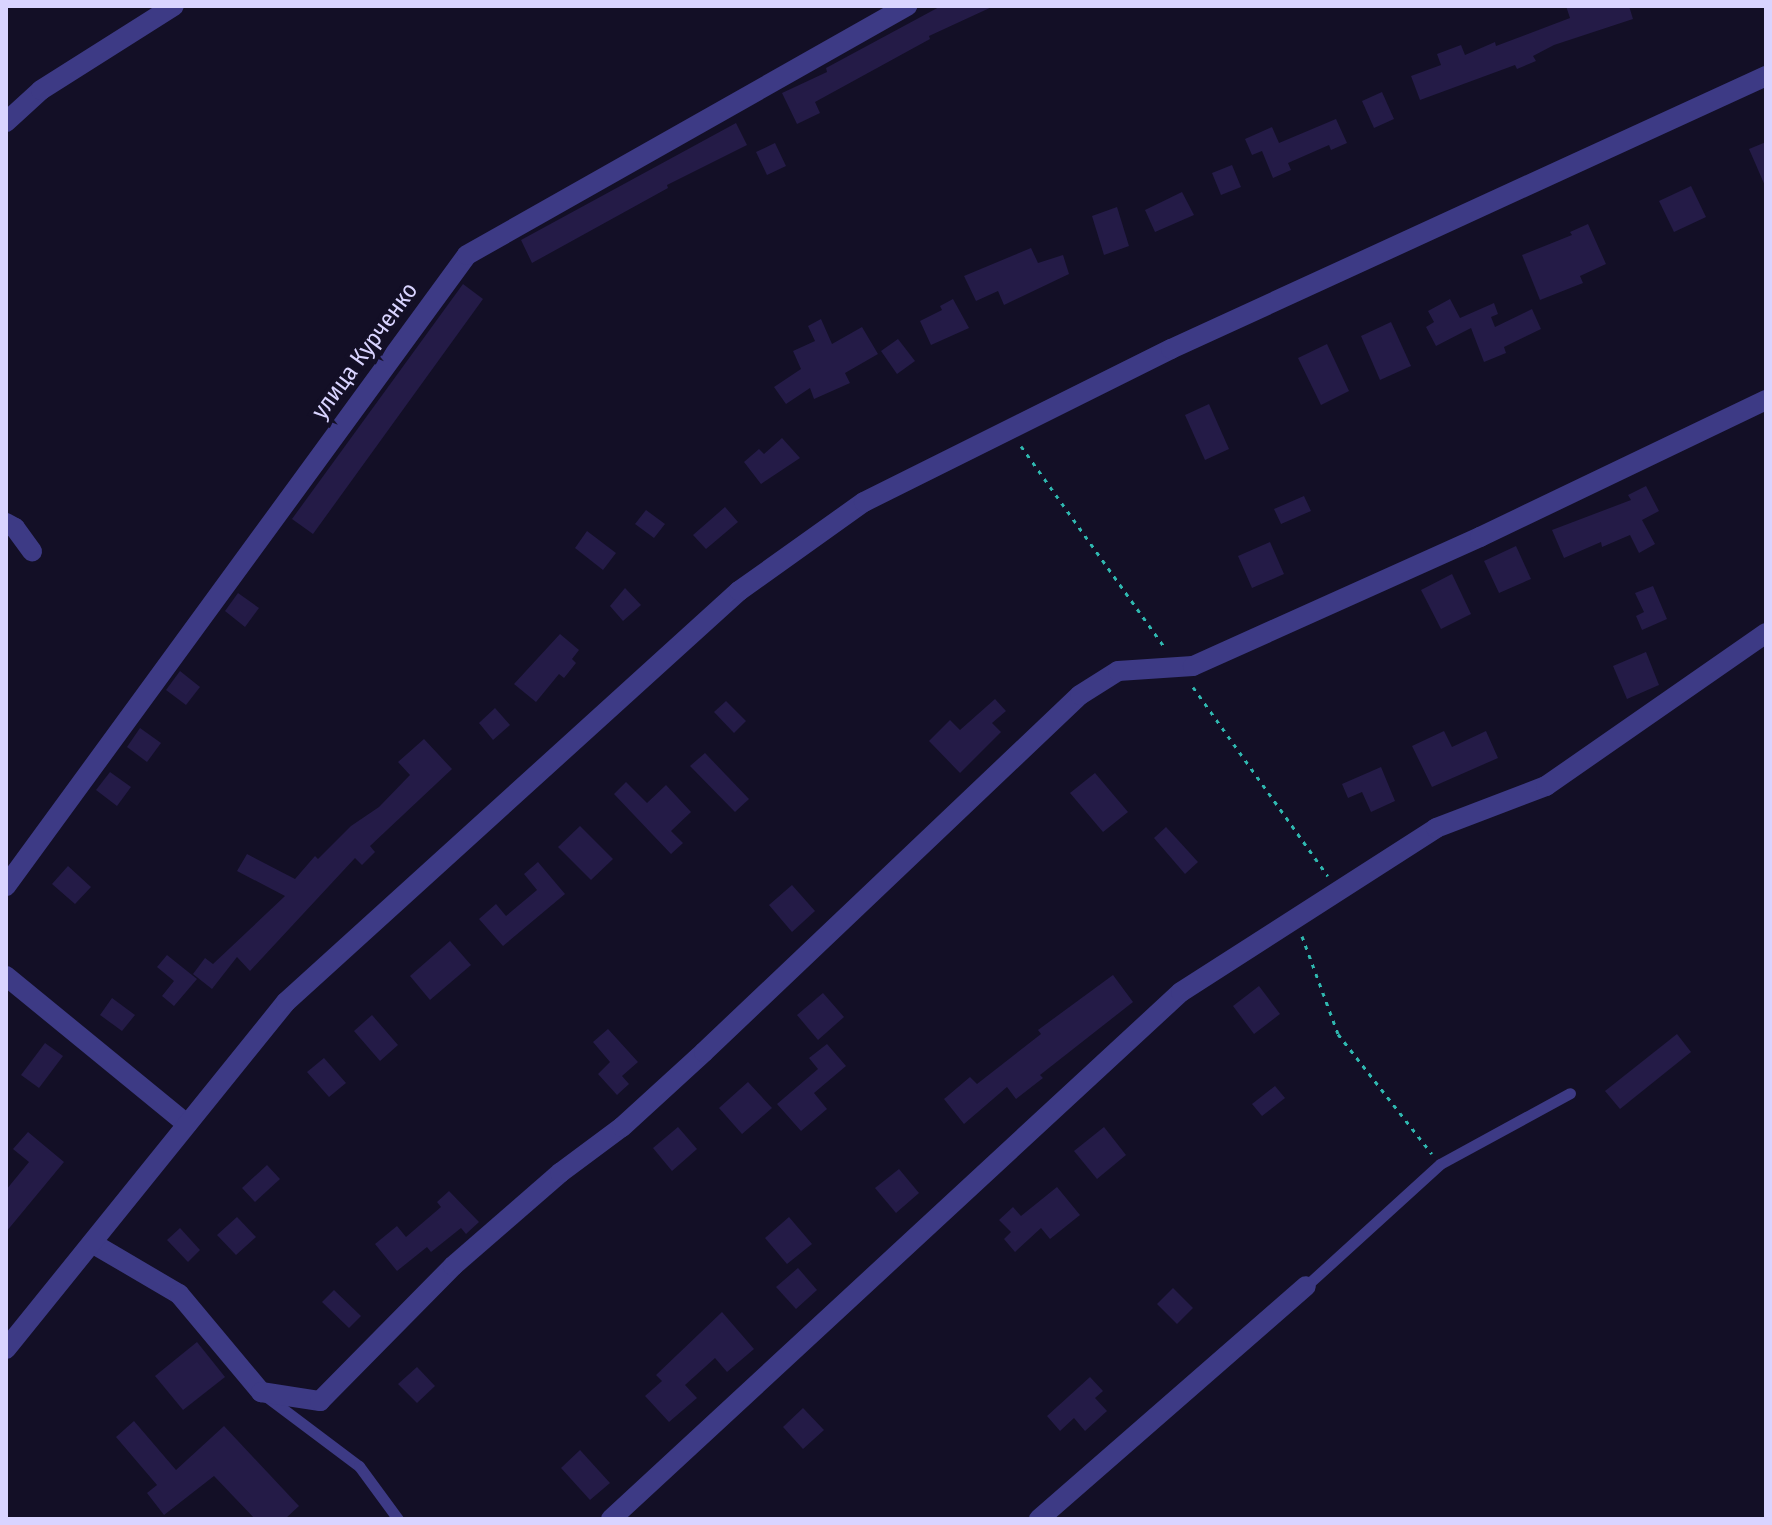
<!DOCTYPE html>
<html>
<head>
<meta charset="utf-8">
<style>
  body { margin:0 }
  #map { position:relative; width:1772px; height:1525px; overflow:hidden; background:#130f26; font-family:"Fira Sans Condensed",sans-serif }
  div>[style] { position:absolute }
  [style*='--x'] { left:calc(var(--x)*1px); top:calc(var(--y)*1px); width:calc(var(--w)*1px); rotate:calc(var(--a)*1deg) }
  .building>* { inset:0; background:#241b47 }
  .path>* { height:3px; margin-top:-1.5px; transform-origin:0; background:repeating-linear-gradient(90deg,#2fb8b0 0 4px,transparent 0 10px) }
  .service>* { height:11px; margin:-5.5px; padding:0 5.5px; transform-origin:5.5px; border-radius:5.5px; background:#3d3a85 }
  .minor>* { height:20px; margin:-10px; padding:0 10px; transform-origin:10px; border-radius:10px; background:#3d3a85 }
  span { translate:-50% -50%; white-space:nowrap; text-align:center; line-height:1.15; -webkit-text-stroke:8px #130f26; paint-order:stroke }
  .street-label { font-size:24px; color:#d9d4ff }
  .frame { position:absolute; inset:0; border:8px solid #d9d4ff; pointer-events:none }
</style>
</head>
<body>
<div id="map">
  <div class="building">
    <i style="clip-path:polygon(941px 6px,994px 6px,929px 36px,930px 39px,815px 102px,820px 113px,797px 124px,782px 93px,827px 72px,826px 68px)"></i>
    <i style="clip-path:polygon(1566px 6px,1629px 6px,1633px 19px,1554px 45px,1533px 56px,1536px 61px,1517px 69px,1515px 65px,1420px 100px,1411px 76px,1441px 65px,1437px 54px,1461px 45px,1465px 55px,1495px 42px,1496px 46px,1570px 18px)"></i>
    <i style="clip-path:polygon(1382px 92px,1394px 119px,1374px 128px,1362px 101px)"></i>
    <i style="clip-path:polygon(1336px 119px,1347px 143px,1331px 150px,1329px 145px,1288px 163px,1291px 170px,1273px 178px,1262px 151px,1252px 155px,1245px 139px,1272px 127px,1279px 143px)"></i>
    <i style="clip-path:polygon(736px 123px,747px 145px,667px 185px,668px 188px,532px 263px,521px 240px)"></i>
    <i style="clip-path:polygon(1766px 142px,1766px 188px,1749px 149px)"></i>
    <i style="clip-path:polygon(775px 143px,786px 166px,767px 175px,756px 152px)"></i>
    <i style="clip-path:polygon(1232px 165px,1241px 187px,1221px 195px,1212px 173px)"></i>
    <i style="clip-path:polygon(1691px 186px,1706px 217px,1674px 232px,1659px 201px)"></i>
    <i style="clip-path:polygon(1182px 192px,1194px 215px,1155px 232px,1145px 210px)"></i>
    <i style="clip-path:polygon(1117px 207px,1129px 246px,1104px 255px,1092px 216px)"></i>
    <i style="clip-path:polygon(1588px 224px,1606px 264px,1580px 276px,1583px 283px,1540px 300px,1522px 255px,1572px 235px,1570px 232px)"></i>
    <i style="clip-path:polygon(1031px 248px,1038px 263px,1063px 255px,1069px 274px,1004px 305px,998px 291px,976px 301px,964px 276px)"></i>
    <i style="clip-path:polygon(463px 284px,483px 299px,313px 534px,292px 519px)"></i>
    <i style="clip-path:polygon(953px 299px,969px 328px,931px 345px,920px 321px,942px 310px,940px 306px)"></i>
    <i style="clip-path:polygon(1450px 299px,1460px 318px,1494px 303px,1498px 314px,1491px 317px,1495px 327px,1532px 309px,1541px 329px,1504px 347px,1506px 353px,1484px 362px,1471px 328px,1436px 346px,1426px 327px,1434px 322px,1428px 311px)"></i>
    <i style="clip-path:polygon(821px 319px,832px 344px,862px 327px,878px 354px,845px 373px,850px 383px,814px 399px,810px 388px,786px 404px,774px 387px,801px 369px,793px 351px,815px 341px,808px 326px)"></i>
    <i style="clip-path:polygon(1391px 322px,1411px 366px,1380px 380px,1361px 336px)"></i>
    <i style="clip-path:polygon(898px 339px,915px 361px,897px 374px,881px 351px)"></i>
    <i style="clip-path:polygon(1327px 344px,1349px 391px,1321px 405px,1298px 358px)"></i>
    <i style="clip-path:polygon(1209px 404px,1229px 449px,1205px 460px,1185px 415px)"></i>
    <i style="clip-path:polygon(782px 438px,800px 458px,761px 484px,744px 462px,759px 449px,764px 454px)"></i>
    <i style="clip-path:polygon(1646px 486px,1659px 511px,1642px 520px,1655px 544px,1639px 553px,1630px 535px,1602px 547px,1601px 542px,1564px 558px,1552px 530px,1631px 500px,1628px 495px)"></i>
    <i style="clip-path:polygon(1304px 496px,1311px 511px,1281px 524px,1274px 509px)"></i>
    <i style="clip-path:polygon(725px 507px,738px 522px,706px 549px,693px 535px)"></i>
    <i style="clip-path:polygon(646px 510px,665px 524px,654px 538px,635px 524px)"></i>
    <i style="clip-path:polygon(587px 531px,616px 553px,603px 570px,575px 548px)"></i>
    <i style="clip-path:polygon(1270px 542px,1284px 574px,1252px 588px,1238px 556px)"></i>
    <i style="clip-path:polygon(1516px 546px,1531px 579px,1499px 593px,1484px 561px)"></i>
    <i style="clip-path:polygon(1452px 574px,1471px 614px,1441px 629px,1421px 590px)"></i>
    <i style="clip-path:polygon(1653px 586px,1667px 619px,1642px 630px,1636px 616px,1644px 612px,1635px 593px)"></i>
    <i style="clip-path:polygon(625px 588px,641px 605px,623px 621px,610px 606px)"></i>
    <i style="clip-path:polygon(238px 593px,259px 608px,245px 627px,225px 611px)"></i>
    <i style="clip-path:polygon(560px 634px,579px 650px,572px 659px,576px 663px,564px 678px,559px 674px,536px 702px,514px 684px)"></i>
    <i style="clip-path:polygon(1646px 652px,1659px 685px,1627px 699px,1613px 666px)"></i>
    <i style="clip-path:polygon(180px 671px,200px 687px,186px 705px,166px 690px)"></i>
    <i style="clip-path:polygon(995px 699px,1006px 711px,992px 723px,1001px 732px,960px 773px,929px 741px,950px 720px,960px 730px)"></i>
    <i style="clip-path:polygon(726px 701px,746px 721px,734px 733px,714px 712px)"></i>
    <i style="clip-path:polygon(495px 708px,510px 725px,493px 740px,479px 723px)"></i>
    <i style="clip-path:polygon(140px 728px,161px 743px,147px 762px,127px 747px)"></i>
    <i style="clip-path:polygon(1444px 731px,1452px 747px,1486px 731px,1498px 758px,1432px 787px,1412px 746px)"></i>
    <i style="clip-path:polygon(424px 739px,452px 769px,370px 846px,375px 852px,362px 865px,355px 858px,250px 971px,237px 957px,212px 989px,193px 974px,205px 958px,213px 964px,285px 896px,237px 871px,247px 854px,295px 879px,315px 856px,318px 859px,351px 826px,379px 807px,410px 775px,398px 762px)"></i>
    <i style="clip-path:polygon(705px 753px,749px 799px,735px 812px,690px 766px)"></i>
    <i style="clip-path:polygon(1381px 767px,1395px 801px,1371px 812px,1362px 792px,1348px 798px,1342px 784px)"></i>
    <i style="clip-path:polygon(110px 772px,131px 787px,117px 806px,96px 790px)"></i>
    <i style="clip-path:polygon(1095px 773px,1128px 812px,1103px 832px,1070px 793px)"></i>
    <i style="clip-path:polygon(626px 782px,647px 803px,666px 785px,691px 812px,671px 831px,683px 843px,671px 854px,614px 794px)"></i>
    <i style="clip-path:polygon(580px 826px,613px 859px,591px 880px,558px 847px)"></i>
    <i style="clip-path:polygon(1166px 827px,1198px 862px,1185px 874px,1154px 838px)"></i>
    <i style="clip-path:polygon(538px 862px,565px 894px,503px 946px,479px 919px,496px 904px,506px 916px,537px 890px,524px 874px)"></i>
    <i style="clip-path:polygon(68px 866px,91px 887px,75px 904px,52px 884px)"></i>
    <i style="clip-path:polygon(792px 885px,815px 911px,792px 932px,769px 905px)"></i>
    <i style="clip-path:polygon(450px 941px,471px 965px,430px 1000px,410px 976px)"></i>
    <i style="clip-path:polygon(167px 955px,197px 979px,174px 1006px,162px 996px,174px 981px,157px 967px)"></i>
    <i style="clip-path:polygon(1113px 975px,1133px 1002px,1040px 1075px,1043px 1078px,1016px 1099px,1007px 1087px,964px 1124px,944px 1099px,970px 1077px,977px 1084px,1041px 1034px,1038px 1030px)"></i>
    <i style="clip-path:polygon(1259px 986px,1280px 1014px,1254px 1034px,1233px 1006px)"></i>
    <i style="clip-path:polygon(823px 993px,844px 1017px,818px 1040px,797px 1015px)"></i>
    <i style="clip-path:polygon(112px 998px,135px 1015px,122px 1031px,100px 1015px)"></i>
    <i style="clip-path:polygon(372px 1015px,398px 1045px,380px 1061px,354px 1031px)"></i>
    <i style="clip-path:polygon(608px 1029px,638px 1062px,622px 1076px,629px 1084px,617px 1095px,598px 1074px,610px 1062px,593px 1042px)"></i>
    <i style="clip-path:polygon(1677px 1034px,1691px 1052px,1620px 1109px,1605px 1091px)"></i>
    <i style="clip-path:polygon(45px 1043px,63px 1056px,39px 1088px,21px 1075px)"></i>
    <i style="clip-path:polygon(827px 1044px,846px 1066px,814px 1093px,827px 1109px,801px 1131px,777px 1104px,818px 1069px,809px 1058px)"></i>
    <i style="clip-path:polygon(324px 1058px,346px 1083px,329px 1097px,307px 1072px)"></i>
    <i style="clip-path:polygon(748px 1082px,772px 1108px,742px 1134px,719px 1108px)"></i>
    <i style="clip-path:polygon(1275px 1086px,1285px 1098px,1262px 1116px,1252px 1104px)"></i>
    <i style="clip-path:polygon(678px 1127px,697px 1149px,672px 1171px,653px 1148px)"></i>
    <i style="clip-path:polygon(1104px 1127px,1126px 1155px,1097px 1179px,1074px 1151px)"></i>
    <i style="clip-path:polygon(28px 1132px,64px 1162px,6px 1232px,6px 1190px,29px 1162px,13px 1149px)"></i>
    <i style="clip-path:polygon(267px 1165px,280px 1179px,255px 1202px,242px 1188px)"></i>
    <i style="clip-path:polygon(899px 1169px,919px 1193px,896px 1213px,875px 1188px)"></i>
    <i style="clip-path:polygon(1057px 1187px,1080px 1215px,1050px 1239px,1041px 1228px,1015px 1252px,1004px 1239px,1011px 1232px,999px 1220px,1013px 1207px,1021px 1216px)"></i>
    <i style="clip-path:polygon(449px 1191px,479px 1222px,466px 1234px,461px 1228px,431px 1252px,427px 1247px,397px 1271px,375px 1244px,397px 1226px,406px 1237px,441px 1207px,437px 1202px)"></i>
    <i style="clip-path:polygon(237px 1217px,256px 1237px,236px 1255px,217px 1235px)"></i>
    <i style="clip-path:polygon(789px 1217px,812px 1244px,787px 1264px,765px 1238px)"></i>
    <i style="clip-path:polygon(180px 1228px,200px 1250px,188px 1262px,167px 1240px)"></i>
    <i style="clip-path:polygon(798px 1268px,817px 1290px,796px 1309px,776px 1287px)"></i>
    <i style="clip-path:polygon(1173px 1288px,1193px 1308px,1177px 1324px,1157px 1304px)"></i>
    <i style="clip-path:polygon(334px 1290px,361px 1316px,349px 1328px,322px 1302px)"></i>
    <i style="clip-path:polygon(722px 1312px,754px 1349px,727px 1372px,715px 1358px,685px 1385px,697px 1398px,669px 1422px,645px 1396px,662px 1381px,656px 1375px)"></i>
    <i style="clip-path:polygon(197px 1342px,225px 1377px,183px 1410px,155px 1376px)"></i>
    <i style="clip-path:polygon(417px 1367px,435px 1386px,417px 1403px,398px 1384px)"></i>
    <i style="clip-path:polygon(1090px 1377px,1103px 1391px,1095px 1398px,1107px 1411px,1085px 1431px,1074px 1418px,1060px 1431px,1047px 1416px)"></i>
    <i style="clip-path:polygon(803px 1408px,824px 1430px,803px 1449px,783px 1427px)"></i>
    <i style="clip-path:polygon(134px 1421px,176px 1470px,224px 1426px,299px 1506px,285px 1519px,255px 1519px,214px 1476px,164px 1515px,147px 1493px,157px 1485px,116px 1437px)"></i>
    <i style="clip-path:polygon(580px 1450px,610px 1483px,590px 1500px,561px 1468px)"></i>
  </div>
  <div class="path">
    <i style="--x:1021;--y:446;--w:248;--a:54.5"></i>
    <i style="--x:1193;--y:687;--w:232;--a:54.5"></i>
    <i style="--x:1302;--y:936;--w:104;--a:69.8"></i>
    <i style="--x:1338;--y:1034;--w:152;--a:51.9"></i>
  </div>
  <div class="service">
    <i style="--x:1306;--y:1286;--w:181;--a:-42.3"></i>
    <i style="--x:1440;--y:1164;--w:148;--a:-28.6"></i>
    <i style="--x:267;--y:1397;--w:115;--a:36.9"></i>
    <i style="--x:359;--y:1466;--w:66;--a:53.7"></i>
  </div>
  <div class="minor">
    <i style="--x:6;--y:122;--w:47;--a:-42.4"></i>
    <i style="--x:41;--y:90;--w:157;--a:-32.3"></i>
    <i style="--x:6;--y:523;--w:10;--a:29"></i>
    <i style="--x:15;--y:528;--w:29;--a:54"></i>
    <i style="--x:6;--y:886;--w:781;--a:-53.85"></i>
    <i style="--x:467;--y:255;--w:506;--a:-29.51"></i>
    <i style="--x:6;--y:976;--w:234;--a:39.3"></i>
    <i style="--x:92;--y:1243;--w:101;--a:30.4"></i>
    <i style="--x:179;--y:1294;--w:128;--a:50.1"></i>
    <i style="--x:261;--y:1392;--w:60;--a:8.7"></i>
    <i style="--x:320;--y:1401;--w:190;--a:-45.4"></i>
    <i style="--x:453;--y:1266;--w:142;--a:-41"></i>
    <i style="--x:560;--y:1173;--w:77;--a:-36.6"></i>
    <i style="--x:622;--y:1127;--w:111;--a:-42.4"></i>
    <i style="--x:704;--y:1052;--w:518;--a:-43.52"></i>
    <i style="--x:1080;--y:695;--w:45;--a:-32.3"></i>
    <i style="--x:1118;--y:671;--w:75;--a:-3.8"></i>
    <i style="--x:1193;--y:666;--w:315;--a:-24.2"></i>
    <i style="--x:1480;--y:537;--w:317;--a:-25.6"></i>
    <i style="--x:6;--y:1349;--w:446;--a:-51.1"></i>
    <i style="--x:286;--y:1002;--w:612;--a:-42.22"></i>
    <i style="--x:739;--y:591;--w:153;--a:-35.5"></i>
    <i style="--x:864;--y:502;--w:343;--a:-26.5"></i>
    <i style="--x:1171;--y:349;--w:655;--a:-24.65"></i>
    <i style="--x:611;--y:1519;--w:776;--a:-42.76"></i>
    <i style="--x:1181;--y:992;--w:303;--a:-32.7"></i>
    <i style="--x:1436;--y:828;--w:118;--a:-20.9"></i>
    <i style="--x:1546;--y:786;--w:268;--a:-34.8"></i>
    <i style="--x:1039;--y:1519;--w:354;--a:-41.1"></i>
  </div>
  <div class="street-label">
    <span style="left:365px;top:351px;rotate:-54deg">улица Курченко</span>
  </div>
  <div class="frame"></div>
</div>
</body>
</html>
